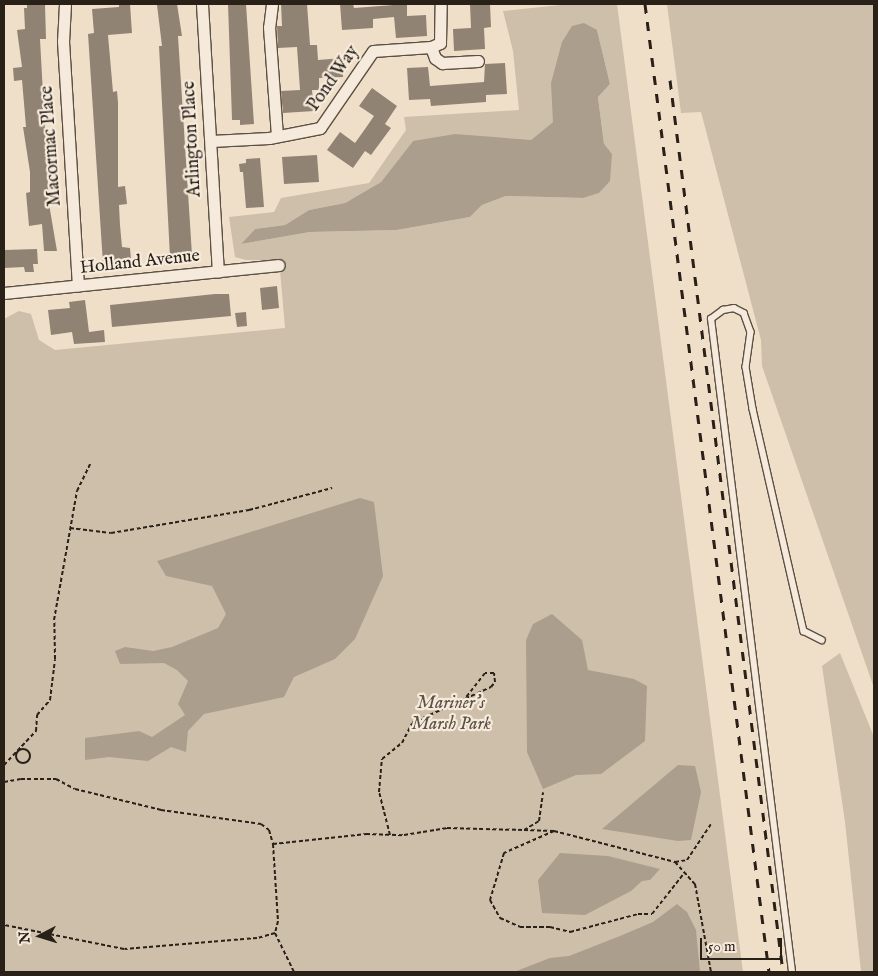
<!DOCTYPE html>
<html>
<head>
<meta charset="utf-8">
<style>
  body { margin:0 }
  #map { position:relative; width:878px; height:976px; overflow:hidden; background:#f0dfc8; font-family:"IM FELL English",serif }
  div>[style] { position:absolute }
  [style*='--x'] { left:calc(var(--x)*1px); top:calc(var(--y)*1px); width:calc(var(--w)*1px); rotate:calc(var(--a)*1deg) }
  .green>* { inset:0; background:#cebfaa }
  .water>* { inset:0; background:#ac9e8c }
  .building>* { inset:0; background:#908374 }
  .path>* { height:2px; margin-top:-1px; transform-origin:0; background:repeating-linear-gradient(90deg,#292018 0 4px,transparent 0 6.5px) }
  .path>.ring { margin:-1px; padding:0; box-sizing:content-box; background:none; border:2px solid #292018; border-radius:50% }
  .roads { filter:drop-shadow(1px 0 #5b5044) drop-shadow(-1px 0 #5b5044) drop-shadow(0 1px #5b5044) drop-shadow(0 -1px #5b5044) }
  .service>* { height:5.5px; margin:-2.75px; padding:0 2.75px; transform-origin:2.75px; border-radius:2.75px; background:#f5eadb }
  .minor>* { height:11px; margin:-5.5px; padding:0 5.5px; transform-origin:5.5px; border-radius:5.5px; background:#f5eadb }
  .rail>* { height:3px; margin-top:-1.5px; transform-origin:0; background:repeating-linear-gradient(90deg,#292018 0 9px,transparent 0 18px) }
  span { translate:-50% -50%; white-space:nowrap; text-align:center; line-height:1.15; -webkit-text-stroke:4.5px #f5eadb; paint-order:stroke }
  .street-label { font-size:18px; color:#292018 }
  .park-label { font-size:18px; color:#5b5044; font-style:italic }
  .frame { position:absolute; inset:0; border:5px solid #292018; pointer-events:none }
  .north { position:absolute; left:15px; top:911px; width:50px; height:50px; -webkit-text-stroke:4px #f5eadb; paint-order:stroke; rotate:265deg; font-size:14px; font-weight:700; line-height:20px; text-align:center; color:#292018 }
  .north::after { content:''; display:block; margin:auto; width:18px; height:22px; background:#292018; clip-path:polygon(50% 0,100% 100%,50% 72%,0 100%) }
  .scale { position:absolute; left:700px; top:938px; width:82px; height:22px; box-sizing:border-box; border:2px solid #292018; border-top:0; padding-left:6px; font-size:15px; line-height:18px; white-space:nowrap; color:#292018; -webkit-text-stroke:4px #f5eadb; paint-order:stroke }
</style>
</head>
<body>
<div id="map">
  <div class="green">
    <i style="clip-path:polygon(evenodd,570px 4px,617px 4px,743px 972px,4px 972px,4px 319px,19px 311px,31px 314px,39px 340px,55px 350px,285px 328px,280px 270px,285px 270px,285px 260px,246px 260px,235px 257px,229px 217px,274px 212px,281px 198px,369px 183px,406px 130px,404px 117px,519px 110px,513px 51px,503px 11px,570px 4px,597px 30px,610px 84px,598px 97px,604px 144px,599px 193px,582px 198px,506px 196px,482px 205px,470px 217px,397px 230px,310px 232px,241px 244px,255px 229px,285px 225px,309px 210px,345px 203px,381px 182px,413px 141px,531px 140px,553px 122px,597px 30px)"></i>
    <i style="clip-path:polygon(667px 4px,874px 4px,874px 688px,762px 366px,761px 340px,701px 112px,681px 113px)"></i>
    <i style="clip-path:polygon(840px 653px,874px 737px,874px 972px,861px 972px,845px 822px,822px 666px)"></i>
  </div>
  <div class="water">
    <i style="clip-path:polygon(584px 23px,597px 30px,610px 84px,598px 97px,604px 144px,612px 154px,610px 181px,599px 193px,583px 198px,506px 196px,482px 205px,470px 217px,397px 230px,310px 232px,241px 244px,255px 229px,285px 225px,309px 210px,345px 203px,381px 182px,413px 141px,455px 134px,531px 140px,553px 122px,551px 83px,562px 42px,572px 26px)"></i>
    <i style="clip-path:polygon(360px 498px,374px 502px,383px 576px,355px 639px,335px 659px,294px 677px,284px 697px,204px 714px,188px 731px,186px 752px,171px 747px,148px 761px,109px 757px,85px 760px,85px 738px,139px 731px,152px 737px,185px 715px,178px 704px,188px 681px,177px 670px,164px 663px,120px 664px,115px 651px,125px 647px,153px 651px,172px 647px,218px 628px,226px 614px,212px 586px,166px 576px,157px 561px)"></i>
    <i style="clip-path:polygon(552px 614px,582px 640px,588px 670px,634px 679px,647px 686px,645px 741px,601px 774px,576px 775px,543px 789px,527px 752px,526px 640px,533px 624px)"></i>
    <i style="clip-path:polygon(678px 765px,695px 766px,701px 792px,691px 840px,678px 841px,602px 829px)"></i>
    <i style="clip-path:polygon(560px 853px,608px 856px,660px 869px,650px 880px,642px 881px,631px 891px,585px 915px,542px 913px,538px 880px)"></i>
    <i style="clip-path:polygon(677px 904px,687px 912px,696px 930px,700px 972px,514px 972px,550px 958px,569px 956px,620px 936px,653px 922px)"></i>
  </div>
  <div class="building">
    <i style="clip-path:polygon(27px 4px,45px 4px,46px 39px,40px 39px,49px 204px,57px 251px,44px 251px,42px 224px,29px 226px,26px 193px,30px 192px,30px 172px,23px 127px,26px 127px,22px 80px,14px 81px,13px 68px,22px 67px,17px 30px,25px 29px,24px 8px,27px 8px)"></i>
    <i style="clip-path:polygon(119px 4px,130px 4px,132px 33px,108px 35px,113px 92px,117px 91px,118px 102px,118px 187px,125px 186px,127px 204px,119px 205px,120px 225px,122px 247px,130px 248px,131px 260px,103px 264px,88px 34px,94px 33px,92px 9px,119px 7px)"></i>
    <i style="clip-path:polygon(177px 4px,182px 36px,178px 36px,192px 255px,170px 257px,159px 46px,162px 46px,157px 5px)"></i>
    <i style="clip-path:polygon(228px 4px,246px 4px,254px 124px,240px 125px,240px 120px,232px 120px)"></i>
    <i style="clip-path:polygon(281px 4px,307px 4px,310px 45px,317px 45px,318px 60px,343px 58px,343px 77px,319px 78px,319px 90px,312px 90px,314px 111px,283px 113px,281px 91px,300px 90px,297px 47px,278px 48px,277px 26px,282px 26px)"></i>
    <i style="clip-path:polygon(340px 4px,353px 4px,354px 8px,407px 4px,407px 16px,426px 15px,427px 36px,396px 38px,394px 17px,373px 19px,373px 28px,342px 30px)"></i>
    <i style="clip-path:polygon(470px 4px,490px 4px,491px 27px,484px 28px,485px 49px,454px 51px,453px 29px,471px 28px)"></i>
    <i style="clip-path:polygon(505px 63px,507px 94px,486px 95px,486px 102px,431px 106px,430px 99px,409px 100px,407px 68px,428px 67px,430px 86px,484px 82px,485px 64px)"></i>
    <i style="clip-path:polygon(372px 88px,397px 106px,385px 124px,391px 128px,371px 155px,365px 151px,353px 168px,327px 150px,340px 132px,355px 143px,365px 129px,374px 116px,359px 106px)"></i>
    <i style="clip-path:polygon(317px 155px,319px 182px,284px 184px,282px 157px)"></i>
    <i style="clip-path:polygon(260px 158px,264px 207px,246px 208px,243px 172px,240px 172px,239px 164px,246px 163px,246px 159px)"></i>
    <i style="clip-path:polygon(37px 249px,38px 264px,33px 264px,34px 272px,25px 272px,24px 267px,4px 268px,4px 250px)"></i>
    <i style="clip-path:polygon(277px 286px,279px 308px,262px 310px,260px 288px)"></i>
    <i style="clip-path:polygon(215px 294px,229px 294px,231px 316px,112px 327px,110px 305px)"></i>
    <i style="clip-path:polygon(85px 300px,89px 332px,104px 330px,105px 342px,74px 344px,72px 332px,51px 335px,48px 310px,70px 308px,69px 302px)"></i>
    <i style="clip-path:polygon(246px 312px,247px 326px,237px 327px,235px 313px)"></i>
  </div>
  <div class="path">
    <i style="--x:70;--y:528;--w:41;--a:7"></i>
    <i style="--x:111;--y:533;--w:140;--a:-9.5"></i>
    <i style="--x:249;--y:510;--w:86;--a:-14.8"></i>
    <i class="ring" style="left:16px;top:749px;width:12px;height:12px"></i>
    <i style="--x:4;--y:765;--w:47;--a:-46.7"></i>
    <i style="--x:36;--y:731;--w:16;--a:-86"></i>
    <i style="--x:37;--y:715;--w:20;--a:-49"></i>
    <i style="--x:50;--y:700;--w:41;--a:-83"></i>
    <i style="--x:55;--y:659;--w:39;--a:-91"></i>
    <i style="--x:54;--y:620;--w:131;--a:-79.9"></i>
    <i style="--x:77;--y:491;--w:30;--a:-64"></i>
    <i style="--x:4;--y:782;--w:17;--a:-10"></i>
    <i style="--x:21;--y:779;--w:35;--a:0"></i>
    <i style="--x:56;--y:779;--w:21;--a:28"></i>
    <i style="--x:75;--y:789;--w:89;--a:13.7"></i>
    <i style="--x:161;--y:810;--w:101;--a:8"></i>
    <i style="--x:261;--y:824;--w:10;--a:37"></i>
    <i style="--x:269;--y:830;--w:15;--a:74"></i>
    <i style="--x:273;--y:844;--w:77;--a:86.3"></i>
    <i style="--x:278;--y:921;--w:12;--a:104"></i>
    <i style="--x:275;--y:933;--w:19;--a:164"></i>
    <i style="--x:257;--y:938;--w:133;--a:175.3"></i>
    <i style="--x:124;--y:949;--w:122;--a:-168.7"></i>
    <i style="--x:524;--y:830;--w:30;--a:2"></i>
    <i style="--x:554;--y:831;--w:125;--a:14.4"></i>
    <i style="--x:675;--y:862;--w:12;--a:-9"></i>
    <i style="--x:687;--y:860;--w:43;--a:-56.3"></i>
    <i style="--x:554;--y:831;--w:55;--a:156.3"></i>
    <i style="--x:504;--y:853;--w:49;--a:106.6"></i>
    <i style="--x:490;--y:900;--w:21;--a:61"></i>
    <i style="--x:500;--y:918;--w:22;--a:24"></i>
    <i style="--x:520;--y:927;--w:30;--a:0"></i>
    <i style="--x:550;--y:927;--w:21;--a:14"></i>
    <i style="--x:570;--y:932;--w:70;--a:-14.8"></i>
    <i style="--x:638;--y:914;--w:14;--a:0"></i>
    <i style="--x:652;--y:914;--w:53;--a:-51.8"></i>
    <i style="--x:390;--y:835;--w:44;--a:-104.3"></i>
    <i style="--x:379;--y:792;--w:33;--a:-85"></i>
    <i style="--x:382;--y:759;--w:26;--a:-39"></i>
    <i style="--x:402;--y:743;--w:22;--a:-63"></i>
    <i style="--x:412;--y:723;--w:87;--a:-24.5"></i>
    <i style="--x:491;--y:687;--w:6;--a:-51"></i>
    <i style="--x:495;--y:682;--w:9;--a:-96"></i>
    <i style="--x:494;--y:673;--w:9;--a:180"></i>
    <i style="--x:485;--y:673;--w:31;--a:128"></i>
    <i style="--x:273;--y:844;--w:94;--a:-6.1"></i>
    <i style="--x:366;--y:834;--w:38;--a:2"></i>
    <i style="--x:404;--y:835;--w:44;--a:-9.2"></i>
    <i style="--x:447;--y:828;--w:77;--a:1.5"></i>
    <i style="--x:524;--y:830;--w:17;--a:-31"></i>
    <i style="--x:539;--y:821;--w:29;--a:-82"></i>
    <i style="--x:675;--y:862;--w:30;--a:48"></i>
    <i style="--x:695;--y:884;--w:89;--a:79.7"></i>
    <i style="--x:275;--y:933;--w:43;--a:64"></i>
  </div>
  <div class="roads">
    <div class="service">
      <i style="--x:792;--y:972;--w:658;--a:-97.07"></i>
      <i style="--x:711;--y:319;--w:15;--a:-37"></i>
      <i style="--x:723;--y:310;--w:11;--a:-10"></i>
      <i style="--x:734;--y:308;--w:11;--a:27"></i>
      <i style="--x:744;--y:313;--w:20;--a:70"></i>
      <i style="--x:751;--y:332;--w:35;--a:98"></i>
      <i style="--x:746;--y:367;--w:43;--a:80.5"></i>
      <i style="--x:753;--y:409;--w:228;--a:77.1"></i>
      <i style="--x:804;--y:631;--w:20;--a:27"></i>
    </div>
    <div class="minor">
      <i style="--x:65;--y:4;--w:37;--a:93"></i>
      <i style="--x:63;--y:41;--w:245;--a:86.5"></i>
      <i style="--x:202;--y:4;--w:268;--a:86.6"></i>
      <i style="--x:272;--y:4;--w:23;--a:97"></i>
      <i style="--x:269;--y:27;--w:108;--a:85.8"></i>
      <i style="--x:431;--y:47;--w:12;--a:70"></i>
      <i style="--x:435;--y:58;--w:9;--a:36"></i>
      <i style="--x:442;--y:63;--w:36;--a:-3"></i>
      <i style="--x:211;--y:141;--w:58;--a:-3"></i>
      <i style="--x:269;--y:138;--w:52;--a:-11.1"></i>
      <i style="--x:320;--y:128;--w:93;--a:-55.5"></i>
      <i style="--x:373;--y:51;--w:58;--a:-3.9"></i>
      <i style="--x:431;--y:47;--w:10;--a:-24"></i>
      <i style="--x:440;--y:43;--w:39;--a:-89"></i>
      <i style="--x:4;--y:293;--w:276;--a:-5.8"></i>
    </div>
  </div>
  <div class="rail">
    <i style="--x:645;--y:4;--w:976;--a:82.7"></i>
    <i style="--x:670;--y:80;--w:899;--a:82.78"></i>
  </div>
  <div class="street-label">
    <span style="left:334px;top:79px;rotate:-55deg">Pond Way</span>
    <span style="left:193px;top:139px;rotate:-93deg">Arlington Place</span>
    <span style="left:52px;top:146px;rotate:-94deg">Macormac Place</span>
    <span style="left:140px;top:263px;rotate:-6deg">Holland Avenue</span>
  </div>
  <div class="park-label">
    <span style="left:451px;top:715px">Mariner's<br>Marsh Park</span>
  </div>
  <div class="frame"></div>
  <div class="north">N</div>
  <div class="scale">50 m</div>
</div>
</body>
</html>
